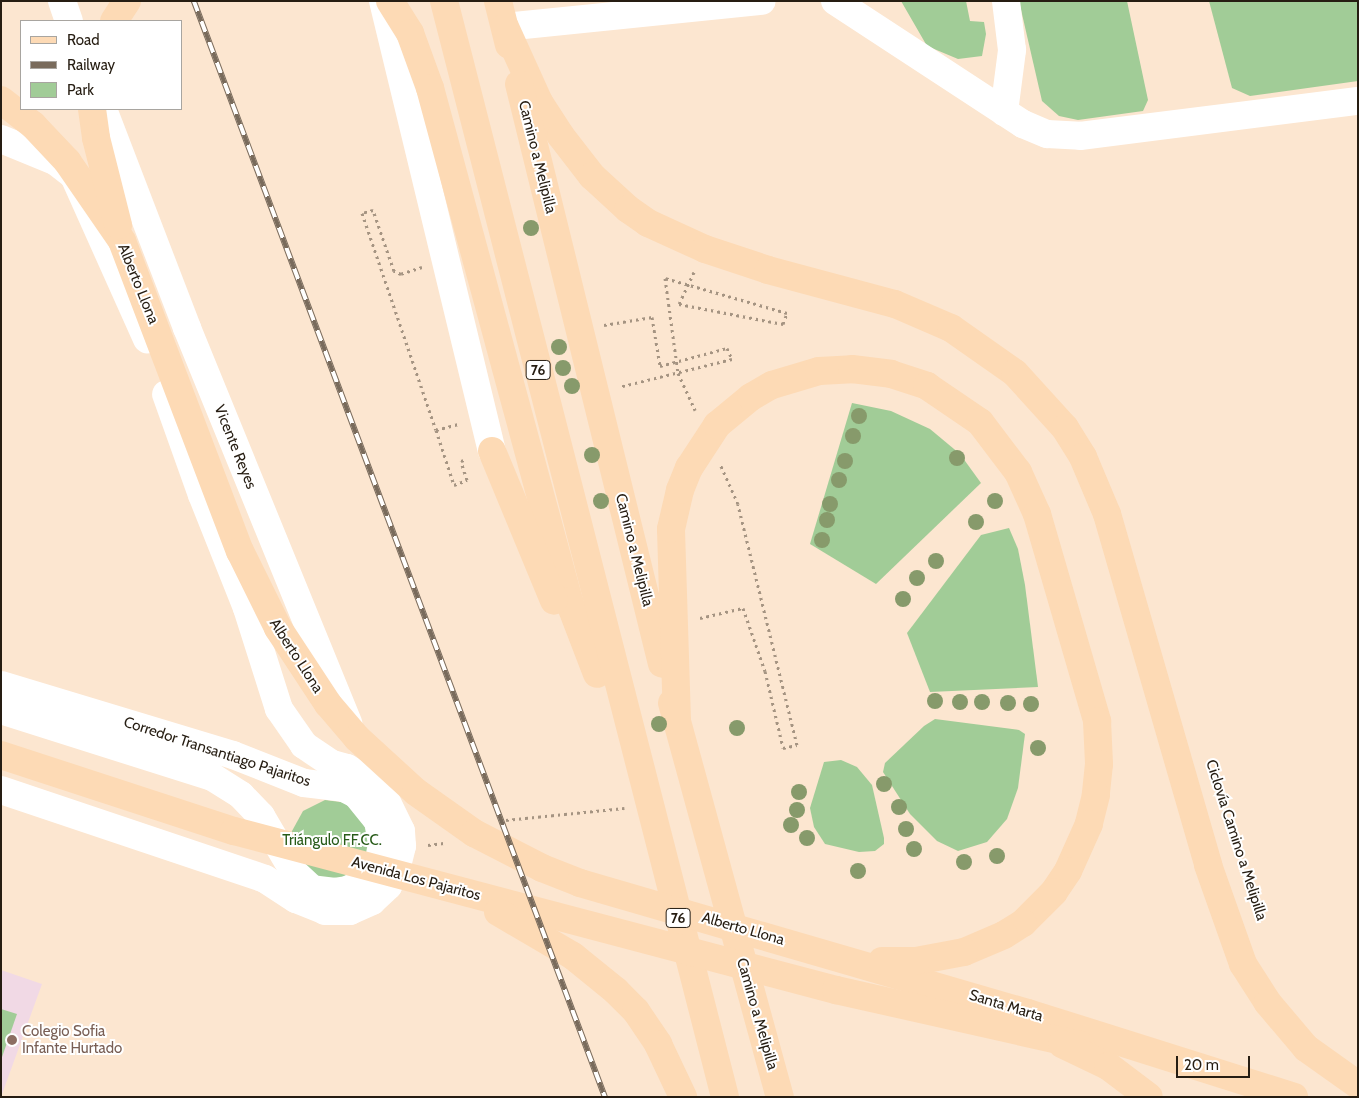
<!DOCTYPE html>
<html>
<head>
<meta charset="utf-8">
<style>
  body { margin:0 }
  #map { position:relative; width:1359px; height:1098px; overflow:hidden; background:#fce6d0; font-family:Cabin,sans-serif }
  div>[style] { position:absolute }
  [style*='--x'] { left:calc(var(--x)*1px); top:calc(var(--y)*1px); width:calc(var(--w)*1px); rotate:calc(var(--a)*1deg) }
  .education>* { inset:0; background:#f1d9e5 }
  .green>* { inset:0; background:#a1cc97 }
  .path>* { height:3px; margin-top:-1.5px; transform-origin:0; background:repeating-linear-gradient(90deg,#a59482 0 2.5px,transparent 0 6.5px) }
  .minor>* { height:28px; margin:-14px; padding:0 14px; transform-origin:14px; border-radius:14px; background:#fff }
  .major>* { height:28px; margin:-14px; padding:0 14px; transform-origin:14px; border-radius:14px; background:#fddab5 }
  .rail>* { height:5.5px; margin-top:-2.75px; transform-origin:0; background:repeating-linear-gradient(90deg,#fff 0 11px,#796b5c 0 22px); box-sizing:border-box; border-block:1px solid #796b5c }
  .trees>* { width:16px; height:16px; margin:-8px; border-radius:50%; background:#879a6b }
  .dots>* { width:14px; height:14px; translate:-50% -50%; box-sizing:border-box; border:2px solid #fff; border-radius:50% }
  span { translate:-50% -50%; white-space:nowrap; text-align:center; line-height:1.15; -webkit-text-stroke:4px #fff; paint-order:stroke }
  .shield-label span { padding:1px 4px; background:#fff; border:1px solid; border-radius:4px; -webkit-text-stroke-width:0 }
  .shield-label { font-size:14px; color:#261d12; font-weight:700 }
  .street-label { font-size:15px; color:#261d12 }
  .park-label { font-size:15px; color:#285b19 }
  .education-label { font-size:15px; color:#785e54 }
  .left { translate:0 -50%; text-align:left }
  .frame { position:absolute; inset:0; border:2px solid #261d12; pointer-events:none }
  .legend { position:absolute; left:20px; top:20px; width:162px; height:90px; box-sizing:border-box; background:#fff; border:1px solid #a8a5a0; margin:0; padding:6px 9px; list-style:none; font-size:15px; color:#261d12 }
  .legend li { display:flex; align-items:center; gap:10px; height:25px }
  .legend b { width:25px; border:1px solid #a8a5a0 }
  .scale { position:absolute; left:1176px; top:1056px; width:74px; height:22px; box-sizing:border-box; border:2px solid #261d12; border-top:0; padding-left:6px; font-size:15px; line-height:18px; white-space:nowrap; color:#261d12; -webkit-text-stroke:4px #fff; paint-order:stroke }
</style>
</head>
<body>
<div id="map">
  <div class="education">
    <i style="clip-path:polygon(1px 970px,42px 984px,1px 1097px)"></i>
  </div>
  <div class="green">
    <i style="clip-path:polygon(901px 1px,966px 1px,970px 21px,984px 22px,986px 34px,982px 56px,958px 59px,927px 46px)"></i>
    <i style="clip-path:polygon(1019px 1px,1127px 1px,1148px 100px,1143px 111px,1078px 120px,1059px 116px,1042px 101px)"></i>
    <i style="clip-path:polygon(1209px 1px,1358px 1px,1358px 81px,1250px 96px,1232px 88px)"></i>
    <i style="clip-path:polygon(852px 403px,891px 411px,930px 429px,960px 454px,981px 483px,876px 584px,810px 544px)"></i>
    <i style="clip-path:polygon(1009px 528px,1018px 549px,1025px 585px,1038px 687px,930px 692px,907px 633px,981px 535px)"></i>
    <i style="clip-path:polygon(935px 719px,1019px 730px,1025px 734px,1018px 788px,1007px 819px,987px 842px,958px 851px,937px 841px,910px 814px,883px 772px,885px 763px,924px 726px)"></i>
    <i style="clip-path:polygon(841px 760px,857px 767px,872px 785px,884px 838px,884px 844px,875px 851px,859px 852px,825px 844px,814px 827px,810px 808px,824px 762px)"></i>
    <i style="clip-path:polygon(325px 800px,348px 803px,366px 817px,372px 852px,350px 878px,316px 880px,290px 843px,292px 831px,303px 811px)"></i>
    <i style="clip-path:polygon(1px 1009px,17px 1014px,1px 1060px)"></i>
  </div>
  <div class="path">
    <i style="--x:422;--y:267;--w:22;--a:162"></i>
    <i style="--x:401;--y:274;--w:8;--a:-157"></i>
    <i style="--x:394;--y:271;--w:65;--a:-109"></i>
    <i style="--x:373;--y:210;--w:11;--a:165"></i>
    <i style="--x:362;--y:213;--w:229;--a:71.2"></i>
    <i style="--x:436;--y:430;--w:24;--a:-15"></i>
    <i style="--x:694;--y:272;--w:35;--a:115"></i>
    <i style="--x:679;--y:304;--w:106;--a:10.9"></i>
    <i style="--x:783;--y:324;--w:12;--a:-70"></i>
    <i style="--x:787;--y:313;--w:127;--a:-164"></i>
    <i style="--x:665;--y:278;--w:96;--a:82.2"></i>
    <i style="--x:678;--y:373;--w:41;--a:65.3"></i>
    <i style="--x:604;--y:325;--w:49;--a:-9.5"></i>
    <i style="--x:652;--y:317;--w:50;--a:80.7"></i>
    <i style="--x:660;--y:366;--w:69;--a:-15"></i>
    <i style="--x:727;--y:348;--w:12;--a:66"></i>
    <i style="--x:732;--y:359;--w:116;--a:166.1"></i>
    <i style="--x:436;--y:430;--w:58;--a:71.9"></i>
    <i style="--x:454;--y:485;--w:14;--a:-21"></i>
    <i style="--x:467;--y:480;--w:20;--a:-108"></i>
    <i style="--x:461;--y:461;--w:6;--a:-18"></i>
    <i style="--x:700;--y:618;--w:44;--a:-13.1"></i>
    <i style="--x:743;--y:608;--w:67;--a:70.8"></i>
    <i style="--x:765;--y:671;--w:79;--a:76.8"></i>
    <i style="--x:783;--y:748;--w:14;--a:-12"></i>
    <i style="--x:797;--y:745;--w:248;--a:-103.8"></i>
    <i style="--x:738;--y:504;--w:42;--a:-114.1"></i>
    <i style="--x:506;--y:820;--w:119;--a:-5.8"></i>
    <i style="--x:428;--y:845;--w:16;--a:-7"></i>
  </div>
  <div class="minor">
    <i style="--x:62;--y:1;--w:21;--a:71"></i>
    <i style="--x:383;--y:1;--w:463;--a:76.4"></i>
    <i style="--x:835;--y:1;--w:225;--a:33.2"></i>
    <i style="--x:1023;--y:124;--w:26;--a:23"></i>
    <i style="--x:1047;--y:134;--w:33;--a:3"></i>
    <i style="--x:1080;--y:136;--w:280;--a:-7.2"></i>
    <i style="--x:505;--y:27;--w:258;--a:-5.8"></i>
    <i style="--x:103;--y:109;--w:235;--a:69"></i>
    <i style="--x:187;--y:328;--w:427;--a:67.8"></i>
    <i style="--x:1004;--y:112;--w:63;--a:-82.6"></i>
    <i style="--x:1012;--y:50;--w:49;--a:-97"></i>
    <i style="--x:1;--y:139;--w:58;--a:22.2"></i>
    <i style="--x:55;--y:161;--w:24;--a:38"></i>
    <i style="--x:74;--y:176;--w:179;--a:65.9"></i>
    <i style="--x:1;--y:685;--w:242;--a:16.8"></i>
    <i style="--x:233;--y:755;--w:76;--a:21.5"></i>
    <i style="--x:304;--y:783;--w:40;--a:7.1"></i>
    <i style="--x:344;--y:788;--w:13;--a:27"></i>
    <i style="--x:356;--y:794;--w:35;--a:51"></i>
    <i style="--x:378;--y:821;--w:23;--a:80"></i>
    <i style="--x:382;--y:844;--w:21;--a:101"></i>
    <i style="--x:378;--y:865;--w:19;--a:126"></i>
    <i style="--x:367;--y:880;--w:22;--a:153"></i>
    <i style="--x:347;--y:890;--w:12;--a:171"></i>
    <i style="--x:335;--y:892;--w:23;--a:-173"></i>
    <i style="--x:312;--y:889;--w:25;--a:-137"></i>
    <i style="--x:294;--y:872;--w:65;--a:-120.5"></i>
    <i style="--x:261;--y:816;--w:29;--a:-134"></i>
    <i style="--x:241;--y:795;--w:34;--a:-148"></i>
    <i style="--x:212;--y:777;--w:221;--a:-162.4"></i>
    <i style="--x:1;--y:790;--w:279;--a:18.6"></i>
    <i style="--x:265;--y:879;--w:37;--a:33"></i>
    <i style="--x:296;--y:899;--w:31;--a:22"></i>
    <i style="--x:325;--y:911;--w:25;--a:0"></i>
    <i style="--x:350;--y:911;--w:24;--a:-24"></i>
    <i style="--x:372;--y:901;--w:22;--a:-43"></i>
    <i style="--x:388;--y:886;--w:18;--a:-63"></i>
    <i style="--x:396;--y:870;--w:25;--a:-76"></i>
    <i style="--x:402;--y:846;--w:15;--a:-94"></i>
    <i style="--x:401;--y:831;--w:37;--a:-116"></i>
    <i style="--x:385;--y:798;--w:20;--a:-131"></i>
    <i style="--x:372;--y:783;--w:29;--a:-149"></i>
    <i style="--x:347;--y:768;--w:16;--a:-165"></i>
    <i style="--x:332;--y:764;--w:34;--a:-146"></i>
    <i style="--x:304;--y:745;--w:44;--a:-124.8"></i>
    <i style="--x:279;--y:709;--w:106;--a:-107.6"></i>
    <i style="--x:247;--y:608;--w:122;--a:-111.7"></i>
    <i style="--x:202;--y:495;--w:107;--a:-109.6"></i>
  </div>
  <div class="major">
    <i style="--x:390;--y:1;--w:38;--a:58"></i>
    <i style="--x:410;--y:33;--w:59;--a:70"></i>
    <i style="--x:430;--y:88;--w:531;--a:74.84"></i>
    <i style="--x:569;--y:601;--w:78;--a:69"></i>
    <i style="--x:444;--y:1;--w:1131;--a:75.62"></i>
    <i style="--x:498;--y:1;--w:45;--a:76"></i>
    <i style="--x:114;--y:21;--w:24;--a:-57"></i>
    <i style="--x:505;--y:27;--w:82;--a:65.6"></i>
    <i style="--x:539;--y:102;--w:40;--a:57.1"></i>
    <i style="--x:561;--y:136;--w:51;--a:52.2"></i>
    <i style="--x:592;--y:176;--w:49;--a:42.5"></i>
    <i style="--x:628;--y:209;--w:24;--a:35"></i>
    <i style="--x:648;--y:223;--w:63;--a:24.5"></i>
    <i style="--x:705;--y:249;--w:66;--a:18.4"></i>
    <i style="--x:768;--y:270;--w:131;--a:15"></i>
    <i style="--x:895;--y:304;--w:61;--a:23.2"></i>
    <i style="--x:951;--y:328;--w:78;--a:35.1"></i>
    <i style="--x:1015;--y:373;--w:74;--a:47.7"></i>
    <i style="--x:1065;--y:428;--w:34;--a:58"></i>
    <i style="--x:1083;--y:457;--w:62;--a:67.2"></i>
    <i style="--x:1107;--y:514;--w:365;--a:73.9"></i>
    <i style="--x:1208;--y:865;--w:105;--a:70.5"></i>
    <i style="--x:1243;--y:964;--w:46;--a:57.3"></i>
    <i style="--x:1268;--y:1003;--w:59;--a:49.8"></i>
    <i style="--x:1306;--y:1048;--w:64;--a:35.4"></i>
    <i style="--x:519;--y:84;--w:597;--a:76.15"></i>
    <i style="--x:1;--y:100;--w:41;--a:38"></i>
    <i style="--x:33;--y:125;--w:50;--a:46.6"></i>
    <i style="--x:67;--y:161;--w:97;--a:55.5"></i>
    <i style="--x:122;--y:241;--w:332;--a:69.2"></i>
    <i style="--x:240;--y:551;--w:86;--a:63.7"></i>
    <i style="--x:278;--y:628;--w:91;--a:56.7"></i>
    <i style="--x:328;--y:704;--w:45;--a:49.5"></i>
    <i style="--x:357;--y:738;--w:80;--a:42.5"></i>
    <i style="--x:416;--y:792;--w:71;--a:35.3"></i>
    <i style="--x:474;--y:833;--w:76;--a:27.2"></i>
    <i style="--x:542;--y:868;--w:41;--a:21.5"></i>
    <i style="--x:580;--y:883;--w:466;--a:16.2"></i>
    <i style="--x:1028;--y:1013;--w:279;--a:17.5"></i>
    <i style="--x:92;--y:109;--w:29;--a:82"></i>
    <i style="--x:96;--y:138;--w:90;--a:75.8"></i>
    <i style="--x:492;--y:451;--w:162;--a:67.5"></i>
    <i style="--x:672;--y:703;--w:409;--a:74.7"></i>
    <i style="--x:677;--y:721;--w:192;--a:-91.8"></i>
    <i style="--x:671;--y:529;--w:40;--a:-77"></i>
    <i style="--x:680;--y:490;--w:24;--a:-68"></i>
    <i style="--x:689;--y:468;--w:51;--a:-56.9"></i>
    <i style="--x:717;--y:425;--w:44;--a:-39.5"></i>
    <i style="--x:751;--y:397;--w:24;--a:-30"></i>
    <i style="--x:772;--y:385;--w:49;--a:-16.6"></i>
    <i style="--x:819;--y:371;--w:33;--a:-3"></i>
    <i style="--x:852;--y:369;--w:39;--a:7"></i>
    <i style="--x:891;--y:374;--w:38;--a:18"></i>
    <i style="--x:927;--y:386;--w:64;--a:34.2"></i>
    <i style="--x:980;--y:422;--w:63;--a:52.8"></i>
    <i style="--x:1018;--y:472;--w:46;--a:65.7"></i>
    <i style="--x:1037;--y:514;--w:216;--a:73.8"></i>
    <i style="--x:1097;--y:721;--w:43;--a:87.3"></i>
    <i style="--x:1099;--y:764;--w:31;--a:96"></i>
    <i style="--x:1096;--y:795;--w:30;--a:104"></i>
    <i style="--x:1089;--y:824;--w:51;--a:114.1"></i>
    <i style="--x:1068;--y:871;--w:25;--a:124"></i>
    <i style="--x:1054;--y:892;--w:44;--a:135"></i>
    <i style="--x:1023;--y:923;--w:22;--a:148"></i>
    <i style="--x:1004;--y:935;--w:43;--a:157"></i>
    <i style="--x:964;--y:952;--w:49;--a:169.4"></i>
    <i style="--x:916;--y:961;--w:34;--a:180"></i>
    <i style="--x:1;--y:755;--w:245;--a:18.1"></i>
    <i style="--x:234;--y:831;--w:623;--a:14.8"></i>
    <i style="--x:836;--y:990;--w:251;--a:12.7"></i>
    <i style="--x:498;--y:912;--w:87;--a:30.4"></i>
    <i style="--x:573;--y:956;--w:55;--a:39.1"></i>
    <i style="--x:616;--y:991;--w:28;--a:45"></i>
    <i style="--x:636;--y:1011;--w:40;--a:56"></i>
    <i style="--x:658;--y:1044;--w:59;--a:64.7"></i>
    <i style="--x:1062;--y:1044;--w:51;--a:25.6"></i>
    <i style="--x:1108;--y:1066;--w:51;--a:37.1"></i>
  </div>
  <div class="rail">
    <i style="--x:194;--y:1;--w:1171;--a:69.44"></i>
  </div>
  <div class="trees">
    <i style="left:531px;top:228px"></i>
    <i style="left:559px;top:347px"></i>
    <i style="left:563px;top:368px"></i>
    <i style="left:572px;top:386px"></i>
    <i style="left:859px;top:416px"></i>
    <i style="left:853px;top:436px"></i>
    <i style="left:592px;top:455px"></i>
    <i style="left:957px;top:458px"></i>
    <i style="left:845px;top:461px"></i>
    <i style="left:839px;top:480px"></i>
    <i style="left:601px;top:501px"></i>
    <i style="left:995px;top:501px"></i>
    <i style="left:830px;top:504px"></i>
    <i style="left:827px;top:520px"></i>
    <i style="left:976px;top:522px"></i>
    <i style="left:822px;top:540px"></i>
    <i style="left:936px;top:561px"></i>
    <i style="left:917px;top:578px"></i>
    <i style="left:903px;top:599px"></i>
    <i style="left:935px;top:701px"></i>
    <i style="left:960px;top:702px"></i>
    <i style="left:982px;top:702px"></i>
    <i style="left:1008px;top:703px"></i>
    <i style="left:1031px;top:704px"></i>
    <i style="left:659px;top:724px"></i>
    <i style="left:737px;top:728px"></i>
    <i style="left:1038px;top:748px"></i>
    <i style="left:884px;top:784px"></i>
    <i style="left:799px;top:792px"></i>
    <i style="left:899px;top:807px"></i>
    <i style="left:797px;top:810px"></i>
    <i style="left:791px;top:825px"></i>
    <i style="left:906px;top:829px"></i>
    <i style="left:807px;top:838px"></i>
    <i style="left:914px;top:849px"></i>
    <i style="left:997px;top:856px"></i>
    <i style="left:964px;top:862px"></i>
    <i style="left:858px;top:871px"></i>
  </div>
  <div class="dots">
    <i style="left:12px;top:1040px;background:#8d6e63"></i>
  </div>
  <div class="shield-label">
    <span style="left:538px;top:370px">76</span>
    <span style="left:678px;top:918px">76</span>
  </div>
  <div class="street-label">
    <span style="left:537px;top:157px;rotate:76deg">Camino a Melipilla</span>
    <span style="left:138px;top:284px;rotate:68deg">Alberto Llona</span>
    <span style="left:235px;top:447px;rotate:68deg">Vicente Reyes</span>
    <span style="left:634px;top:550px;rotate:76deg">Camino a Melipilla</span>
    <span style="left:296px;top:656px;rotate:57deg">Alberto Llona</span>
    <span style="left:217px;top:752px;rotate:18deg">Corredor Transantiago Pajaritos</span>
    <span style="left:1236px;top:840px;rotate:72deg">Ciclovía Camino a Melipilla</span>
    <span style="left:416px;top:879px;rotate:15deg">Avenida Los Pajaritos</span>
    <span style="left:743px;top:929px;rotate:16deg">Alberto Llona</span>
    <span style="left:1006px;top:1006px;rotate:17deg">Santa Marta</span>
    <span style="left:757px;top:1014px;rotate:74deg">Camino a Melipilla</span>
  </div>
  <div class="park-label">
    <span style="left:332px;top:841px">Triángulo FF.CC.</span>
  </div>
  <div class="education-label">
    <span class="left" style="left:22px;top:1040px">Colegio Sofia<br>Infante Hurtado</span>
  </div>
  <div class="frame"></div>
  <ul class="legend">
  <li><b style="height:6px;background:#fddab5"></b>Road</li>
  <li><b style="height:6px;background:#796b5c"></b>Railway</li>
  <li><b style="height:14px;background:#a1cc97"></b>Park</li>
  </ul>
  <div class="scale">20 m</div>
</div>
</body>
</html>
